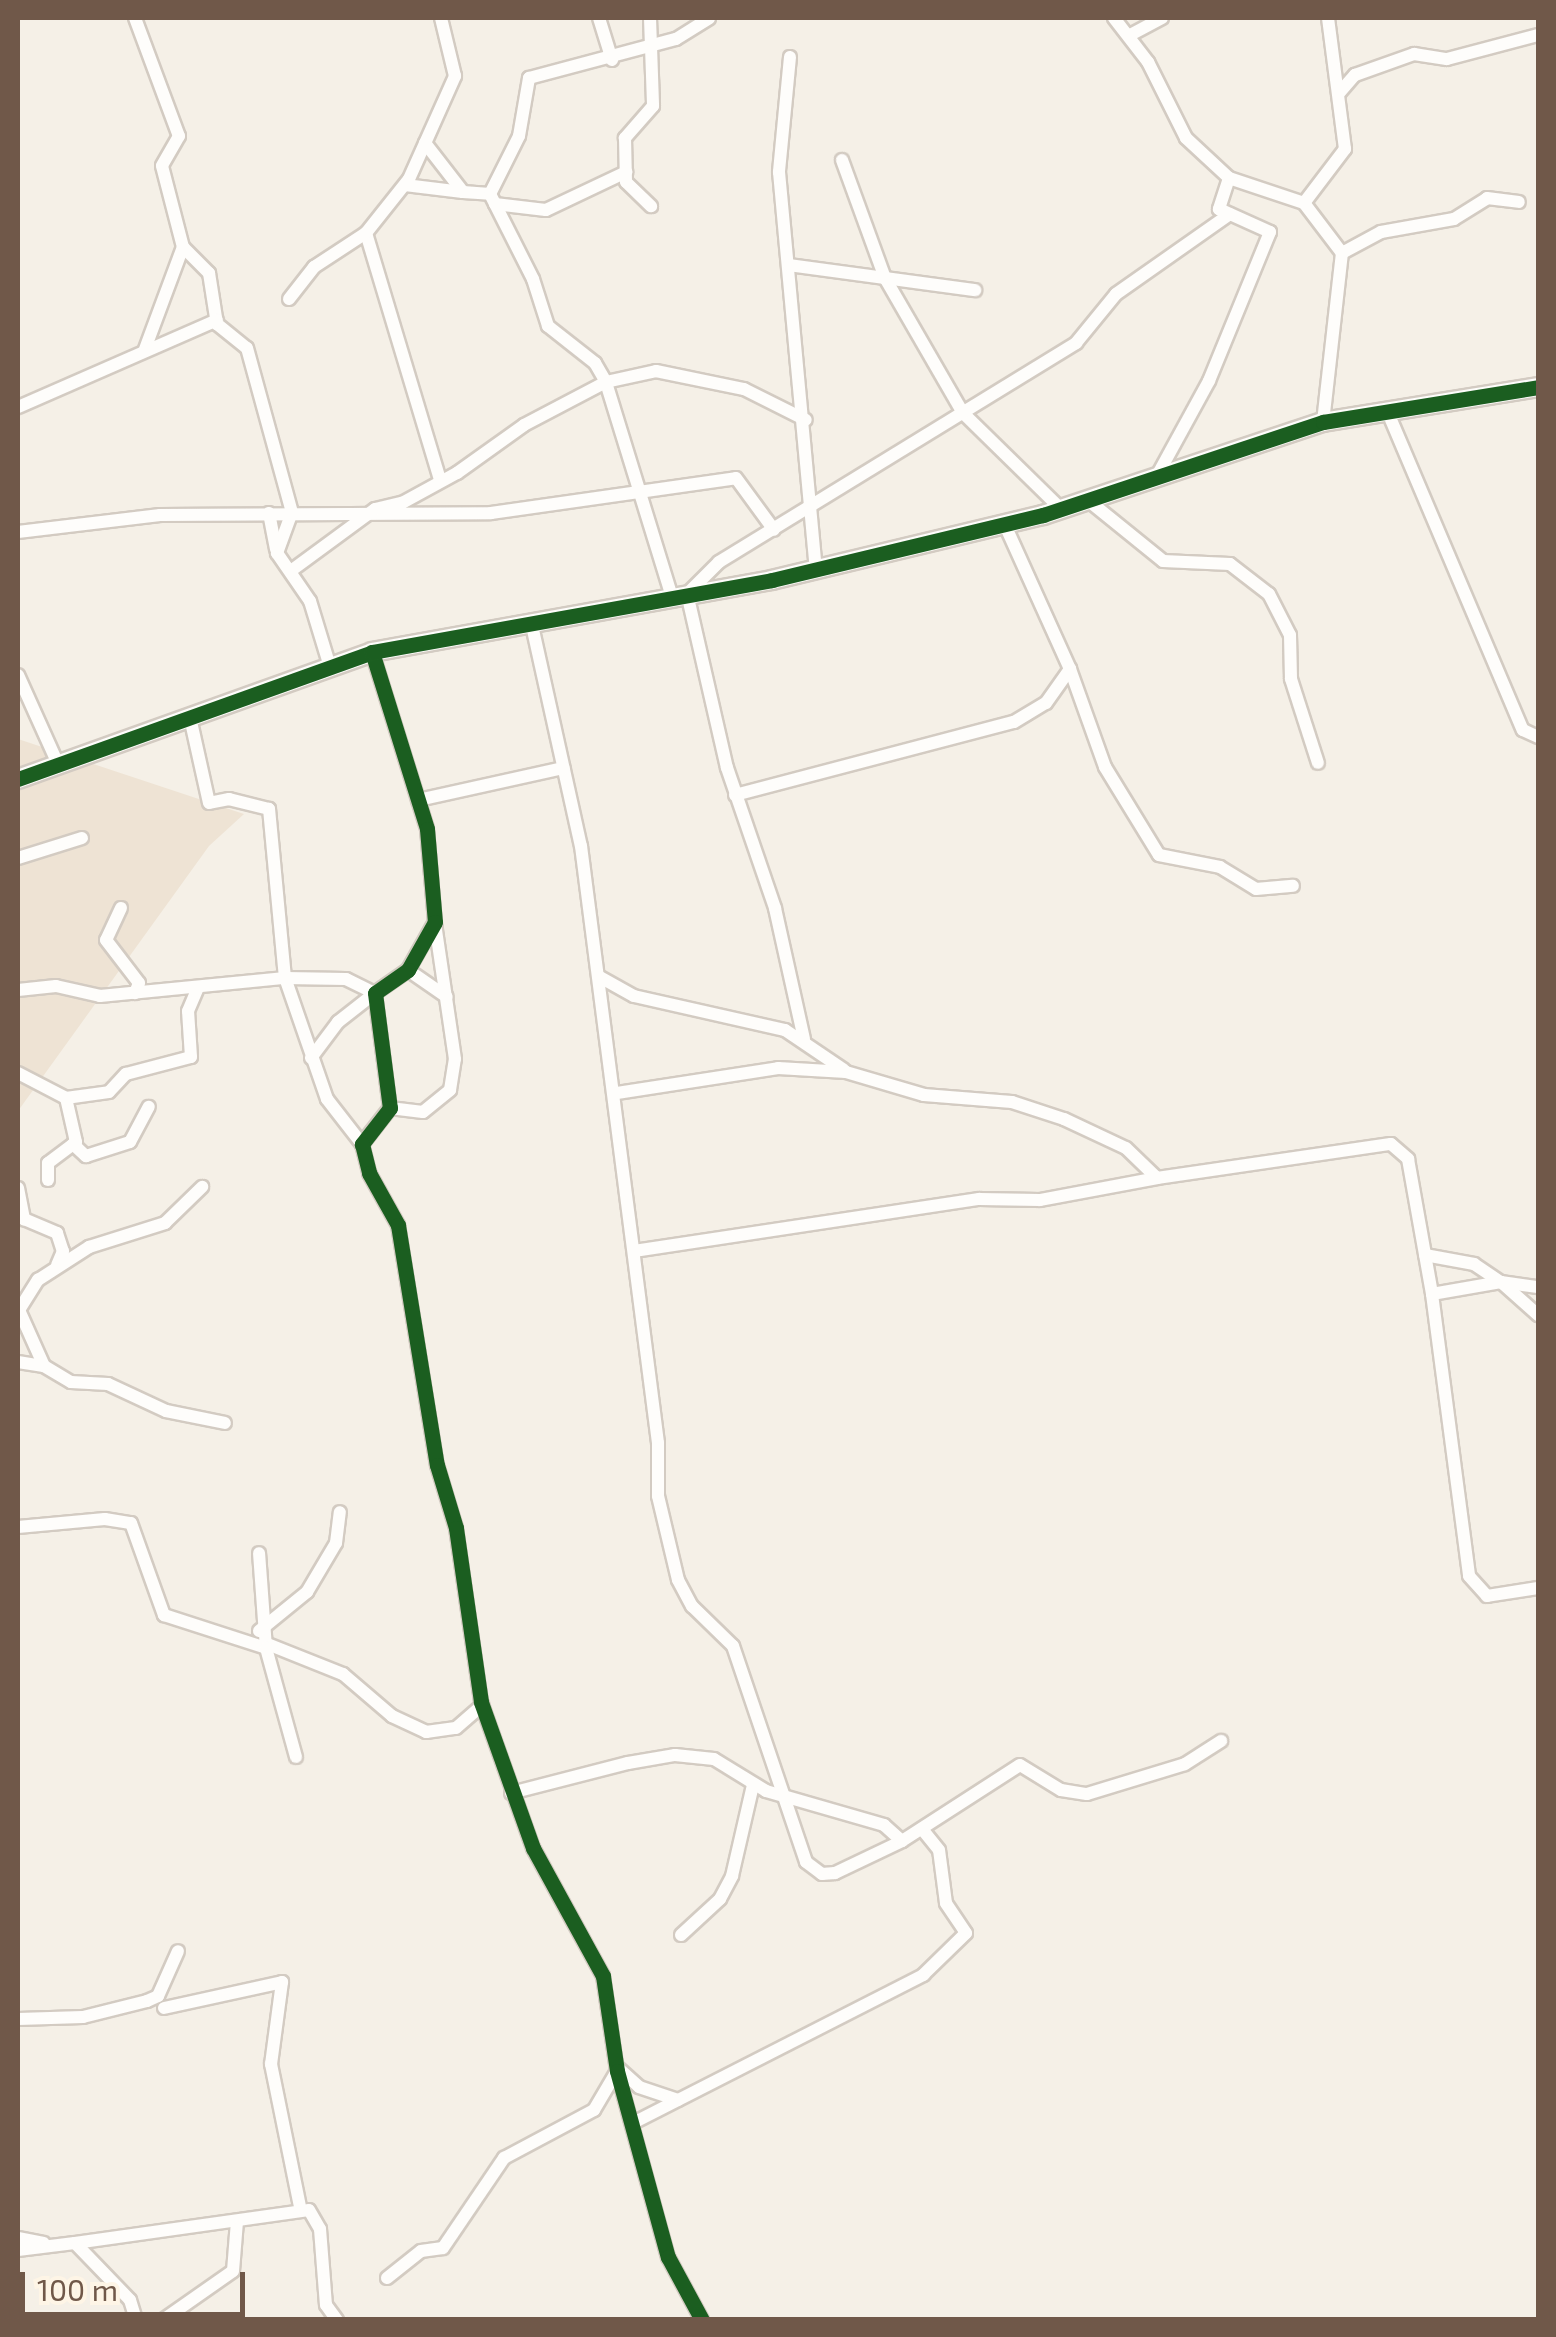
<!DOCTYPE html>
<html>
<head>
<meta charset="utf-8">
<style>
  body { margin:0 }
  #map { position:relative; width:1556px; height:2337px; overflow:hidden; background:#f5f0e7; font-family:"Exo 2",sans-serif }
  div>[style] { position:absolute }
  [style*='--x'] { left:calc(var(--x)*1px); top:calc(var(--y)*1px); width:calc(var(--w)*1px); rotate:calc(var(--a)*1deg) }
  .residential>* { inset:0; background:#eee3d4 }
  .roads { filter:drop-shadow(2px 0 #d3cbc2) drop-shadow(-2px 0 #d3cbc2) drop-shadow(0 2px #d3cbc2) drop-shadow(0 -2px #d3cbc2) }
  .street>* { height:12px; margin:-6px; padding:0 6px; transform-origin:6px; border-radius:6px; background:#fefdfb }
  .secondary>* { height:18px; margin:-9px; padding:0 9px; transform-origin:9px; border-radius:9px; background:#fefdfb }
  .cycleway>* { height:15px; margin:-7.5px; padding:0 7.5px; transform-origin:7.5px; border-radius:7.5px; background:#1b5e20 }
  span { translate:-50% -50%; white-space:nowrap; text-align:center; line-height:1.15; -webkit-text-stroke:8px #fef5e6; paint-order:stroke }
  .frame { position:absolute; inset:0; border:20px solid #705849; pointer-events:none }
  .scale { position:absolute; left:20px; top:2272px; width:225px; height:45px; box-sizing:border-box; border:5px solid #705849; border-top:0; padding-left:12px; font-size:30px; line-height:35px; white-space:nowrap; color:#705849; -webkit-text-stroke:8px #fef5e6; paint-order:stroke }
</style>
</head>
<body>
<div id="map">
  <div class="residential">
    <i style="clip-path:polygon(18px 739px,244px 814px,209px 846px,18px 1111px)"></i>
  </div>
  <div class="roads">
    <div class="street">
      <i style="--x:135;--y:18;--w:126;--a:69.6"></i>
      <i style="--x:179;--y:136;--w:34;--a:120"></i>
      <i style="--x:162;--y:166;--w:84;--a:75.5"></i>
      <i style="--x:183;--y:247;--w:37;--a:45"></i>
      <i style="--x:209;--y:273;--w:52;--a:81.1"></i>
      <i style="--x:217;--y:324;--w:38;--a:39"></i>
      <i style="--x:247;--y:348;--w:170;--a:74.7"></i>
      <i style="--x:292;--y:512;--w:44;--a:110.1"></i>
      <i style="--x:277;--y:553;--w:58;--a:55.5"></i>
      <i style="--x:310;--y:601;--w:69;--a:73.1"></i>
      <i style="--x:599;--y:18;--w:44;--a:72.8"></i>
      <i style="--x:650;--y:18;--w:88;--a:88"></i>
      <i style="--x:653;--y:106;--w:43;--a:131.2"></i>
      <i style="--x:625;--y:138;--w:44;--a:88.7"></i>
      <i style="--x:626;--y:182;--w:35;--a:44"></i>
      <i style="--x:1114;--y:18;--w:56;--a:52.3"></i>
      <i style="--x:1148;--y:62;--w:85;--a:63.4"></i>
      <i style="--x:1186;--y:138;--w:59;--a:42.9"></i>
      <i style="--x:1229;--y:178;--w:33;--a:108"></i>
      <i style="--x:1219;--y:209;--w:56;--a:24.3"></i>
      <i style="--x:1270;--y:232;--w:161;--a:112.3"></i>
      <i style="--x:1209;--y:381;--w:111;--a:118.7"></i>
      <i style="--x:1132;--y:34;--w:34;--a:-28"></i>
      <i style="--x:790;--y:57;--w:116;--a:95.5"></i>
      <i style="--x:779;--y:172;--w:400;--a:84.7"></i>
      <i style="--x:1340;--y:92;--w:23;--a:-49"></i>
      <i style="--x:1355;--y:75;--w:63;--a:-19.6"></i>
      <i style="--x:1414;--y:54;--w:33;--a:9"></i>
      <i style="--x:1447;--y:59;--w:94;--a:-14.8"></i>
      <i style="--x:425;--y:143;--w:62;--a:52.2"></i>
      <i style="--x:463;--y:192;--w:27;--a:4"></i>
      <i style="--x:842;--y:160;--w:126;--a:70"></i>
      <i style="--x:885;--y:278;--w:156;--a:60"></i>
      <i style="--x:963;--y:413;--w:137;--a:44.4"></i>
      <i style="--x:1229;--y:178;--w:79;--a:18.4"></i>
      <i style="--x:1304;--y:203;--w:63;--a:52.8"></i>
      <i style="--x:405;--y:185;--w:58;--a:6.9"></i>
      <i style="--x:1304;--y:203;--w:68;--a:-52.8"></i>
      <i style="--x:1345;--y:149;--w:132;--a:-97.4"></i>
      <i style="--x:495;--y:204;--w:51;--a:6.7"></i>
      <i style="--x:546;--y:210;--w:89;--a:-25.4"></i>
      <i style="--x:366;--y:233;--w:258;--a:73.3"></i>
      <i style="--x:789;--y:265;--w:188;--a:7.7"></i>
      <i style="--x:289;--y:299;--w:41;--a:-52"></i>
      <i style="--x:314;--y:267;--w:62;--a:-33.2"></i>
      <i style="--x:366;--y:233;--w:69;--a:-51.5"></i>
      <i style="--x:409;--y:179;--w:113;--a:-65.9"></i>
      <i style="--x:455;--y:76;--w:60;--a:-103.6"></i>
      <i style="--x:145;--y:349;--w:109;--a:-69.6"></i>
      <i style="--x:18;--y:407;--w:217;--a:-23.6"></i>
      <i style="--x:1389;--y:415;--w:342;--a:67"></i>
      <i style="--x:1523;--y:730;--w:17;--a:25"></i>
      <i style="--x:1323;--y:422;--w:170;--a:-83.6"></i>
      <i style="--x:1342;--y:253;--w:44;--a:-28.3"></i>
      <i style="--x:1381;--y:232;--w:74;--a:-10.1"></i>
      <i style="--x:1454;--y:219;--w:39;--a:-32"></i>
      <i style="--x:1487;--y:198;--w:32;--a:7"></i>
      <i style="--x:1089;--y:501;--w:95;--a:39"></i>
      <i style="--x:1163;--y:561;--w:67;--a:2.6"></i>
      <i style="--x:1230;--y:564;--w:49;--a:37.6"></i>
      <i style="--x:1269;--y:594;--w:46;--a:62.9"></i>
      <i style="--x:1290;--y:635;--w:44;--a:88.7"></i>
      <i style="--x:1291;--y:679;--w:88;--a:72.2"></i>
      <i style="--x:269;--y:513;--w:37;--a:79"></i>
      <i style="--x:18;--y:532;--w:143;--a:-6.8"></i>
      <i style="--x:160;--y:515;--w:331;--a:-0.3"></i>
      <i style="--x:491;--y:513;--w:247;--a:-8.1"></i>
      <i style="--x:736;--y:478;--w:64;--a:53.8"></i>
      <i style="--x:292;--y:570;--w:103;--a:-36.3"></i>
      <i style="--x:375;--y:509;--w:28;--a:-13"></i>
      <i style="--x:402;--y:503;--w:63;--a:-28.6"></i>
      <i style="--x:457;--y:473;--w:82;--a:-35.6"></i>
      <i style="--x:524;--y:425;--w:93;--a:-27.7"></i>
      <i style="--x:606;--y:382;--w:51;--a:-12.4"></i>
      <i style="--x:656;--y:371;--w:90;--a:11.6"></i>
      <i style="--x:744;--y:389;--w:69;--a:26.6"></i>
      <i style="--x:672;--y:597;--w:225;--a:-107.1"></i>
      <i style="--x:606;--y:382;--w:22;--a:-120"></i>
      <i style="--x:595;--y:363;--w:60;--a:-141.8"></i>
      <i style="--x:548;--y:326;--w:49;--a:-107.7"></i>
      <i style="--x:533;--y:279;--w:95;--a:-116.8"></i>
      <i style="--x:490;--y:194;--w:65;--a:-63.4"></i>
      <i style="--x:519;--y:136;--w:59;--a:-80.2"></i>
      <i style="--x:529;--y:78;--w:152;--a:-14.9"></i>
      <i style="--x:676;--y:39;--w:39;--a:-32"></i>
      <i style="--x:531;--y:621;--w:230;--a:77.5"></i>
      <i style="--x:581;--y:846;--w:602;--a:82.65"></i>
      <i style="--x:658;--y:1443;--w:53;--a:90"></i>
      <i style="--x:658;--y:1496;--w:86;--a:76.6"></i>
      <i style="--x:678;--y:1580;--w:30;--a:62"></i>
      <i style="--x:692;--y:1606;--w:57;--a:44.3"></i>
      <i style="--x:733;--y:1646;--w:228;--a:71.3"></i>
      <i style="--x:806;--y:1862;--w:20;--a:37"></i>
      <i style="--x:822;--y:1874;--w:13;--a:-4"></i>
      <i style="--x:835;--y:1873;--w:74;--a:-25.5"></i>
      <i style="--x:372;--y:652;--w:185;--a:72.7"></i>
      <i style="--x:427;--y:829;--w:93;--a:85.1"></i>
      <i style="--x:435;--y:922;--w:55;--a:119.4"></i>
      <i style="--x:408;--y:970;--w:40;--a:145.1"></i>
      <i style="--x:375;--y:993;--w:116;--a:82.6"></i>
      <i style="--x:390;--y:1108;--w:46;--a:127.9"></i>
      <i style="--x:362;--y:1144;--w:30;--a:76"></i>
      <i style="--x:369;--y:1173;--w:60;--a:60.9"></i>
      <i style="--x:398;--y:1225;--w:243;--a:80.8"></i>
      <i style="--x:437;--y:1465;--w:66;--a:73.2"></i>
      <i style="--x:456;--y:1528;--w:176;--a:81.8"></i>
      <i style="--x:481;--y:1702;--w:155;--a:70.4"></i>
      <i style="--x:533;--y:1848;--w:146;--a:61.3"></i>
      <i style="--x:603;--y:1976;--w:96;--a:81.6"></i>
      <i style="--x:617;--y:2071;--w:193;--a:74.7"></i>
      <i style="--x:668;--y:2257;--w:72;--a:61.6"></i>
      <i style="--x:1070;--y:669;--w:104;--a:70.3"></i>
      <i style="--x:1105;--y:767;--w:103;--a:58.5"></i>
      <i style="--x:1159;--y:855;--w:62;--a:11.1"></i>
      <i style="--x:1220;--y:867;--w:42;--a:31.4"></i>
      <i style="--x:1256;--y:889;--w:37;--a:-5"></i>
      <i style="--x:18;--y:675;--w:98;--a:65.8"></i>
      <i style="--x:735;--y:795;--w:288;--a:-14.7"></i>
      <i style="--x:1014;--y:722;--w:37;--a:-31"></i>
      <i style="--x:1046;--y:703;--w:42;--a:-54.8"></i>
      <i style="--x:1070;--y:669;--w:158;--a:-114.3"></i>
      <i style="--x:418;--y:800;--w:149;--a:-12.4"></i>
      <i style="--x:18;--y:858;--w:67;--a:-17.4"></i>
      <i style="--x:121;--y:908;--w:35;--a:115"></i>
      <i style="--x:106;--y:940;--w:54;--a:52.5"></i>
      <i style="--x:139;--y:983;--w:11;--a:112"></i>
      <i style="--x:408;--y:970;--w:47;--a:34.7"></i>
      <i style="--x:598;--y:976;--w:41;--a:29.1"></i>
      <i style="--x:634;--y:996;--w:155;--a:12.7"></i>
      <i style="--x:785;--y:1030;--w:71;--a:34.1"></i>
      <i style="--x:18;--y:990;--w:38;--a:-6"></i>
      <i style="--x:56;--y:986;--w:45;--a:12.8"></i>
      <i style="--x:100;--y:996;--w:186;--a:-5.6"></i>
      <i style="--x:285;--y:978;--w:170;--a:-95.4"></i>
      <i style="--x:269;--y:809;--w:41;--a:-166"></i>
      <i style="--x:229;--y:799;--w:20;--a:169"></i>
      <i style="--x:209;--y:803;--w:88;--a:-102.5"></i>
      <i style="--x:804;--y:1039;--w:134;--a:-102.5"></i>
      <i style="--x:775;--y:908;--w:148;--a:-108.9"></i>
      <i style="--x:727;--y:768;--w:179;--a:-102.9"></i>
      <i style="--x:687;--y:594;--w:45;--a:-45"></i>
      <i style="--x:719;--y:562;--w:419;--a:-31.5"></i>
      <i style="--x:1076;--y:343;--w:63;--a:-50.8"></i>
      <i style="--x:1116;--y:294;--w:139;--a:-35.1"></i>
      <i style="--x:311;--y:1058;--w:45;--a:-53.1"></i>
      <i style="--x:338;--y:1022;--w:47;--a:-38.1"></i>
      <i style="--x:18;--y:1073;--w:54;--a:27.5"></i>
      <i style="--x:66;--y:1098;--w:45;--a:77.2"></i>
      <i style="--x:76;--y:1142;--w:35;--a:143"></i>
      <i style="--x:48;--y:1163;--w:17;--a:90"></i>
      <i style="--x:617;--y:1093;--w:163;--a:-8.8"></i>
      <i style="--x:778;--y:1068;--w:68;--a:3.4"></i>
      <i style="--x:846;--y:1072;--w:81;--a:16.4"></i>
      <i style="--x:924;--y:1095;--w:88;--a:4.5"></i>
      <i style="--x:1012;--y:1102;--w:55;--a:18.1"></i>
      <i style="--x:1064;--y:1119;--w:68;--a:25.1"></i>
      <i style="--x:1126;--y:1148;--w:43;--a:44.1"></i>
      <i style="--x:1157;--y:1178;--w:236;--a:-8.3"></i>
      <i style="--x:1391;--y:1144;--w:23;--a:41"></i>
      <i style="--x:1408;--y:1159;--w:137;--a:79.9"></i>
      <i style="--x:1432;--y:1294;--w:70;--a:-9.9"></i>
      <i style="--x:1501;--y:1282;--w:50;--a:41.7"></i>
      <i style="--x:66;--y:1098;--w:43;--a:-7.9"></i>
      <i style="--x:109;--y:1092;--w:25;--a:-47"></i>
      <i style="--x:126;--y:1074;--w:67;--a:-14.7"></i>
      <i style="--x:191;--y:1057;--w:46;--a:-93.7"></i>
      <i style="--x:188;--y:1011;--w:26;--a:-67"></i>
      <i style="--x:390;--y:1108;--w:33;--a:7"></i>
      <i style="--x:423;--y:1112;--w:35;--a:-39"></i>
      <i style="--x:450;--y:1090;--w:31;--a:-81"></i>
      <i style="--x:455;--y:1059;--w:136;--a:-98.4"></i>
      <i style="--x:73;--y:1144;--w:18;--a:43"></i>
      <i style="--x:86;--y:1156;--w:46;--a:-17.7"></i>
      <i style="--x:130;--y:1142;--w:40;--a:-62"></i>
      <i style="--x:362;--y:1144;--w:57;--a:-127.9"></i>
      <i style="--x:327;--y:1099;--w:128;--a:-109.1"></i>
      <i style="--x:285;--y:978;--w:61;--a:0.9"></i>
      <i style="--x:346;--y:979;--w:32;--a:26"></i>
      <i style="--x:18;--y:1188;--w:32;--a:79"></i>
      <i style="--x:24;--y:1219;--w:36;--a:23"></i>
      <i style="--x:57;--y:1233;--w:19;--a:72"></i>
      <i style="--x:63;--y:1251;--w:15;--a:113"></i>
      <i style="--x:634;--y:1251;--w:349;--a:-8.6"></i>
      <i style="--x:979;--y:1199;--w:61;--a:0.9"></i>
      <i style="--x:1040;--y:1200;--w:119;--a:-10.6"></i>
      <i style="--x:1425;--y:1255;--w:50;--a:10.4"></i>
      <i style="--x:1474;--y:1264;--w:32;--a:34"></i>
      <i style="--x:1501;--y:1282;--w:37;--a:8"></i>
      <i style="--x:1432;--y:1294;--w:284;--a:82.5"></i>
      <i style="--x:1469;--y:1576;--w:27;--a:48"></i>
      <i style="--x:1487;--y:1596;--w:52;--a:-8.9"></i>
      <i style="--x:18;--y:1362;--w:26;--a:9"></i>
      <i style="--x:44;--y:1366;--w:61;--a:-114.1"></i>
      <i style="--x:19;--y:1310;--w:36;--a:-58"></i>
      <i style="--x:38;--y:1280;--w:61;--a:-32.9"></i>
      <i style="--x:89;--y:1247;--w:80;--a:-17.5"></i>
      <i style="--x:165;--y:1223;--w:52;--a:-44.2"></i>
      <i style="--x:44;--y:1366;--w:31;--a:31"></i>
      <i style="--x:71;--y:1382;--w:37;--a:3"></i>
      <i style="--x:108;--y:1384;--w:64;--a:25"></i>
      <i style="--x:166;--y:1411;--w:60;--a:11.5"></i>
      <i style="--x:18;--y:1527;--w:87;--a:-5.3"></i>
      <i style="--x:105;--y:1519;--w:26;--a:9"></i>
      <i style="--x:131;--y:1523;--w:98;--a:70.3"></i>
      <i style="--x:164;--y:1615;--w:107;--a:17.9"></i>
      <i style="--x:266;--y:1648;--w:95;--a:-94.2"></i>
      <i style="--x:259;--y:1631;--w:62;--a:-39.1"></i>
      <i style="--x:307;--y:1592;--w:57;--a:-59.4"></i>
      <i style="--x:336;--y:1543;--w:31;--a:-83"></i>
      <i style="--x:265;--y:1643;--w:84;--a:21.7"></i>
      <i style="--x:343;--y:1674;--w:65;--a:40.6"></i>
      <i style="--x:392;--y:1716;--w:38;--a:25"></i>
      <i style="--x:426;--y:1732;--w:30;--a:-8"></i>
      <i style="--x:456;--y:1728;--w:35;--a:-41"></i>
      <i style="--x:266;--y:1648;--w:113;--a:74.6"></i>
      <i style="--x:511;--y:1793;--w:121;--a:-14.4"></i>
      <i style="--x:628;--y:1763;--w:48;--a:-9.7"></i>
      <i style="--x:675;--y:1755;--w:39;--a:6"></i>
      <i style="--x:714;--y:1759;--w:61;--a:31.6"></i>
      <i style="--x:766;--y:1791;--w:123;--a:16.1"></i>
      <i style="--x:884;--y:1825;--w:24;--a:42"></i>
      <i style="--x:902;--y:1841;--w:140;--a:-32.8"></i>
      <i style="--x:1020;--y:1765;--w:48;--a:31.4"></i>
      <i style="--x:1061;--y:1790;--w:26;--a:9"></i>
      <i style="--x:1087;--y:1794;--w:102;--a:-17"></i>
      <i style="--x:1185;--y:1764;--w:43;--a:-32.6"></i>
      <i style="--x:681;--y:1935;--w:53;--a:-42.7"></i>
      <i style="--x:720;--y:1899;--w:26;--a:-62"></i>
      <i style="--x:732;--y:1876;--w:93;--a:-77"></i>
      <i style="--x:164;--y:2008;--w:121;--a:-12.4"></i>
      <i style="--x:282;--y:1982;--w:83;--a:97.6"></i>
      <i style="--x:271;--y:2064;--w:146;--a:78.5"></i>
      <i style="--x:18;--y:2019;--w:65;--a:-1.8"></i>
      <i style="--x:83;--y:2017;--w:66;--a:-14"></i>
      <i style="--x:147;--y:2001;--w:12;--a:-24"></i>
      <i style="--x:158;--y:1996;--w:49;--a:-66"></i>
      <i style="--x:616;--y:2066;--w:31;--a:42"></i>
      <i style="--x:639;--y:2087;--w:41;--a:18.4"></i>
      <i style="--x:633;--y:2123;--w:326;--a:-27"></i>
      <i style="--x:923;--y:1975;--w:60;--a:-44.3"></i>
      <i style="--x:966;--y:1933;--w:36;--a:-124"></i>
      <i style="--x:946;--y:1903;--w:53;--a:-97.5"></i>
      <i style="--x:939;--y:1850;--w:27;--a:-129"></i>
      <i style="--x:18;--y:2238;--w:26;--a:11"></i>
      <i style="--x:75;--y:2243;--w:236;--a:-8"></i>
      <i style="--x:309;--y:2210;--w:22;--a:60"></i>
      <i style="--x:320;--y:2229;--w:76;--a:85.5"></i>
      <i style="--x:326;--y:2305;--w:19;--a:54"></i>
      <i style="--x:18;--y:2250;--w:57;--a:-7"></i>
      <i style="--x:75;--y:2243;--w:79;--a:46"></i>
      <i style="--x:130;--y:2300;--w:21;--a:73"></i>
      <i style="--x:387;--y:2278;--w:43;--a:-38.5"></i>
      <i style="--x:421;--y:2251;--w:22;--a:-8"></i>
      <i style="--x:443;--y:2248;--w:109;--a:-55.9"></i>
      <i style="--x:504;--y:2158;--w:102;--a:-28.1"></i>
      <i style="--x:594;--y:2110;--w:45;--a:-59.5"></i>
      <i style="--x:163;--y:2320;--w:85;--a:-35"></i>
      <i style="--x:233;--y:2271;--w:50;--a:-85.4"></i>
    </div>
    <div class="secondary">
      <i style="--x:18;--y:779;--w:376;--a:-19.7"></i>
      <i style="--x:372;--y:652;--w:406;--a:-10.2"></i>
      <i style="--x:772;--y:580;--w:279;--a:-13.5"></i>
      <i style="--x:1043;--y:515;--w:295;--a:-18.4"></i>
      <i style="--x:1323;--y:422;--w:218;--a:-9.2"></i>
    </div>
  </div>
  <div class="cycleway">
    <i style="--x:372;--y:652;--w:185;--a:72.7"></i>
    <i style="--x:427;--y:829;--w:93;--a:85.1"></i>
    <i style="--x:435;--y:922;--w:55;--a:119.4"></i>
    <i style="--x:408;--y:970;--w:40;--a:145.1"></i>
    <i style="--x:375;--y:993;--w:116;--a:82.6"></i>
    <i style="--x:390;--y:1108;--w:46;--a:127.9"></i>
    <i style="--x:362;--y:1144;--w:30;--a:76"></i>
    <i style="--x:369;--y:1173;--w:60;--a:60.9"></i>
    <i style="--x:398;--y:1225;--w:243;--a:80.8"></i>
    <i style="--x:437;--y:1465;--w:66;--a:73.2"></i>
    <i style="--x:456;--y:1528;--w:176;--a:81.8"></i>
    <i style="--x:481;--y:1702;--w:155;--a:70.4"></i>
    <i style="--x:533;--y:1848;--w:146;--a:61.3"></i>
    <i style="--x:603;--y:1976;--w:96;--a:81.6"></i>
    <i style="--x:617;--y:2071;--w:193;--a:74.7"></i>
    <i style="--x:668;--y:2257;--w:72;--a:61.6"></i>
    <i style="--x:18;--y:779;--w:376;--a:-19.7"></i>
    <i style="--x:372;--y:652;--w:406;--a:-10.2"></i>
    <i style="--x:772;--y:580;--w:279;--a:-13.5"></i>
    <i style="--x:1043;--y:515;--w:295;--a:-18.4"></i>
    <i style="--x:1323;--y:422;--w:218;--a:-9.2"></i>
  </div>
  <div class="frame"></div>
  <div class="scale">100 m</div>
</div>
</body>
</html>
